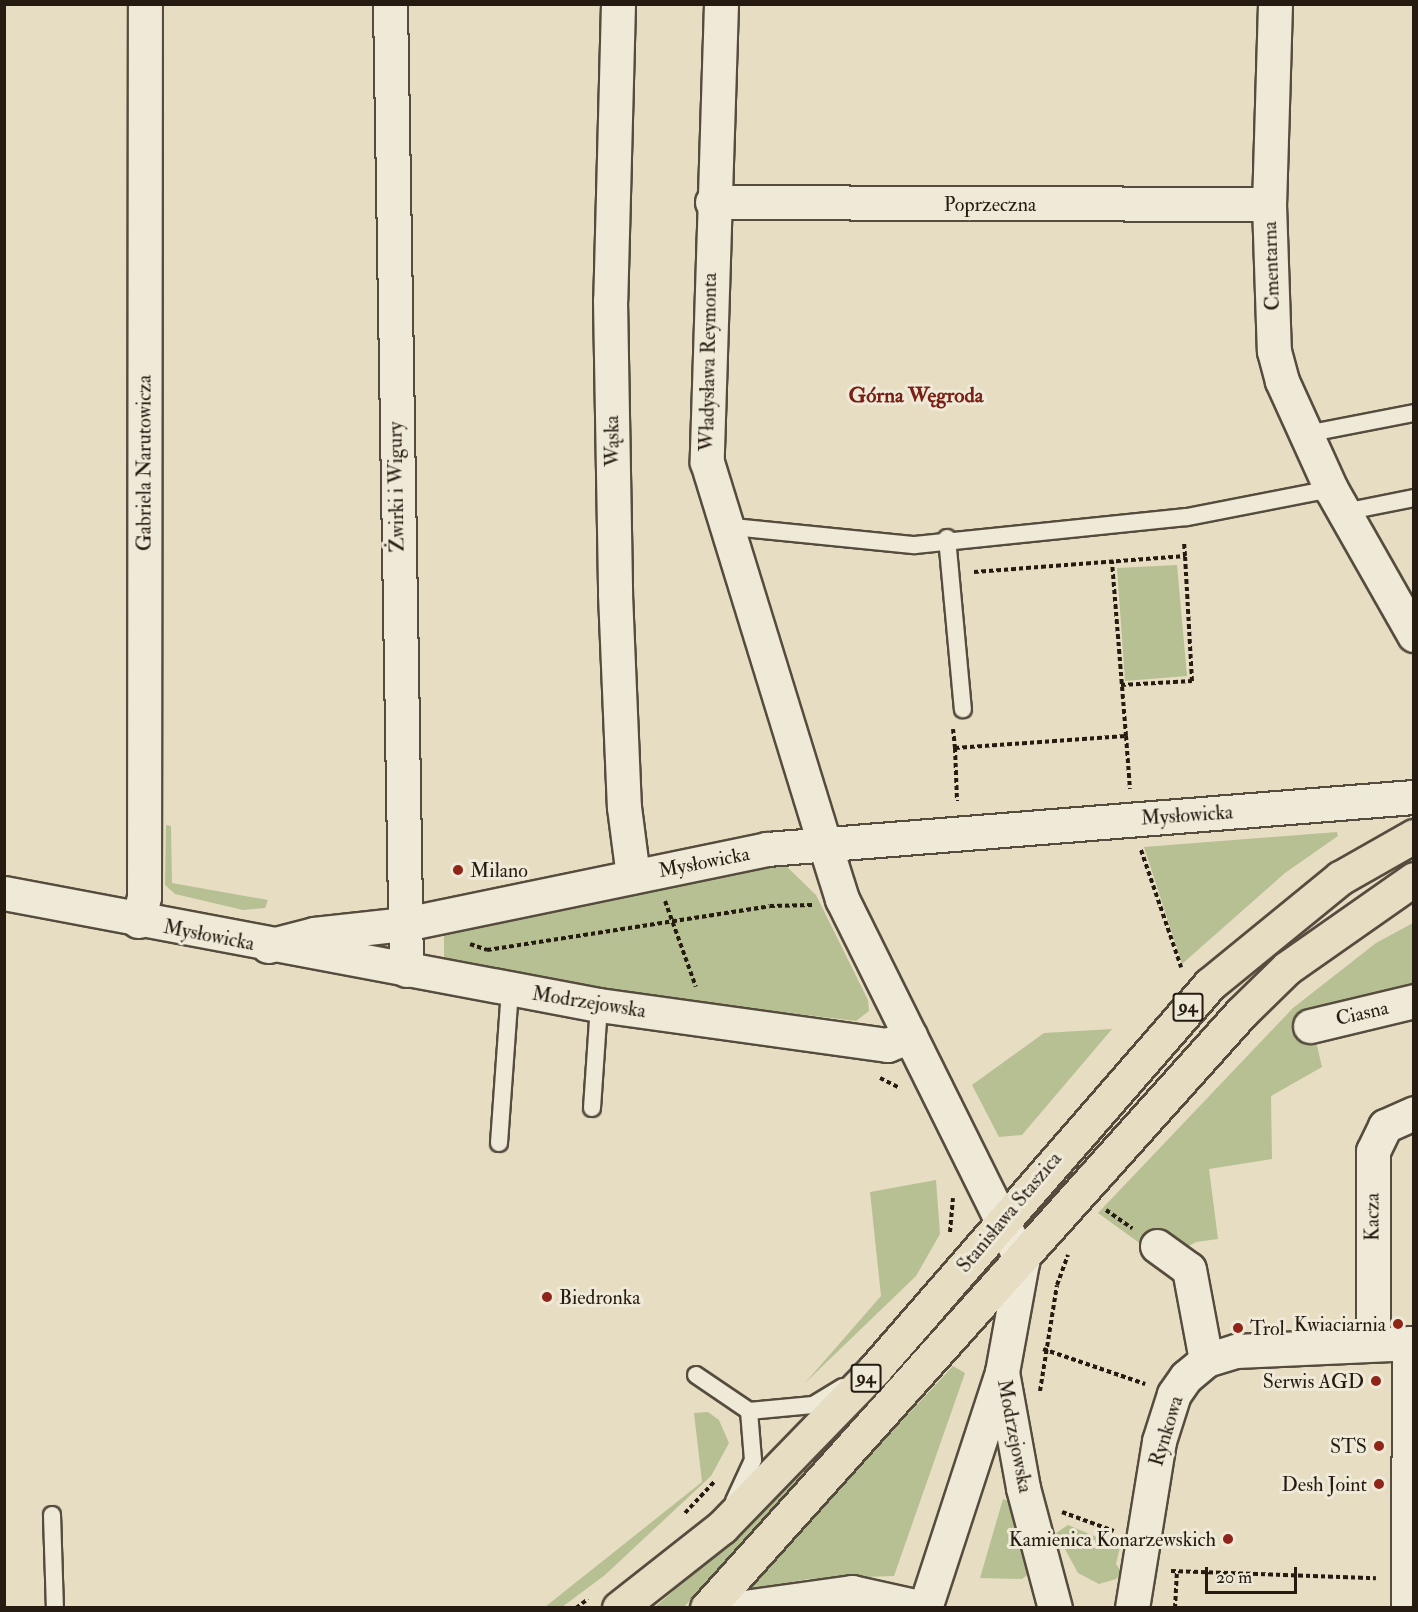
<!DOCTYPE html>
<html>
<head>
<meta charset="utf-8">
<style>
  body { margin:0 }
  #map { position:relative; width:1418px; height:1612px; overflow:hidden; background:#e6ddc3; font-family:"IM FELL Double Pica",serif }
  div>[style] { position:absolute }
  [style*='--x'] { left:calc(var(--x)*1px); top:calc(var(--y)*1px); width:calc(var(--w)*1px); rotate:calc(var(--a)*1deg) }
  .green>* { inset:0; background:#b7c093 }
  .path>* { height:4px; margin-top:-2px; transform-origin:0; background:repeating-linear-gradient(90deg,#261b11 0 4.5px,transparent 0 7.5px) }
  .roads { filter:drop-shadow(2px 0 #564c3e) drop-shadow(-2px 0 #564c3e) drop-shadow(0 2px #564c3e) drop-shadow(0 -2px #564c3e) }
  .lane>* { height:16px; margin:-8px; padding:0 8px; transform-origin:8px; border-radius:8px; background:#efe9d8 }
  .street>* { height:33px; margin:-16.5px; padding:0 16.5px; transform-origin:16.5px; border-radius:16.5px; background:#efe9d8 }
  .secondary>* { height:33px; margin:-16.5px; padding:0 16.5px; transform-origin:16.5px; border-radius:16.5px; background:#efe9d8 }
  .primary>* { height:33px; margin:-16.5px; padding:0 16.5px; transform-origin:16.5px; border-radius:16.5px; background:#e6ddc3 }
  .dots>* { width:16px; height:16px; translate:-50% -50%; box-sizing:border-box; border:3px solid #efe9d8; border-radius:50% }
  span { translate:-50% -50%; white-space:nowrap; text-align:center; line-height:1.15; -webkit-text-stroke:6px #efe9d8; paint-order:stroke }
  .shield-label span { padding:2px 4px; background:#efe9d8; border:2px solid; border-radius:4px; -webkit-text-stroke-width:0 }
  .shield-label { font-size:18px; color:#261b11; font-weight:700 }
  .street-label { font-size:20px; color:#261b11 }
  .poi-label { font-size:20px; color:#261b11 }
  .left { translate:0 -50%; text-align:left }
  .right { translate:-100% -50%; text-align:right }
  .neighbourhood-label { font-size:21px; color:#7a1f14; font-weight:700 }
  .frame { position:absolute; inset:0; border:6px solid #261b11; pointer-events:none }
  .scale { position:absolute; left:1205px; top:1567px; width:92px; height:27px; box-sizing:border-box; border:3px solid #261b11; border-top:0; padding-left:8px; font-size:18px; line-height:21px; white-space:nowrap; color:#261b11; -webkit-text-stroke:4px #efe9d8; paint-order:stroke }
</style>
</head>
<body>
<div id="map">
  <div class="green">
    <i style="clip-path:polygon(1177px 565px,1187px 676px,1125px 681px,1117px 568px)"></i>
    <i style="clip-path:polygon(166px 825px,171px 826px,172px 883px,268px 900px,265px 908px,243px 910px,175px 894px,165px 885px)"></i>
    <i style="clip-path:polygon(1337px 832px,1338px 836px,1285px 873px,1182px 964px,1144px 847px)"></i>
    <i style="clip-path:polygon(763px 862px,784px 864px,816px 895px,868px 1000px,869px 1011px,856px 1021px,598px 990px,450px 963px,444px 956px,444px 932px)"></i>
    <i style="clip-path:polygon(1413px 923px,1413px 994px,1311px 1020px,1322px 1067px,1271px 1096px,1272px 1159px,1209px 1169px,1218px 1239px,1196px 1242px,1163px 1260px,1098px 1213px,1293px 1008px,1376px 943px)"></i>
    <i style="clip-path:polygon(1112px 1029px,1022px 1135px,999px 1137px,972px 1085px,1044px 1033px)"></i>
    <i style="clip-path:polygon(936px 1180px,940px 1234px,916px 1276px,805px 1383px,881px 1296px,870px 1192px)"></i>
    <i style="clip-path:polygon(953px 1366px,965px 1373px,894px 1576px,808px 1579px,745px 1590px)"></i>
    <i style="clip-path:polygon(708px 1412px,719px 1420px,729px 1443px,711px 1476px,605px 1575px,562px 1607px,545px 1607px,702px 1482px,694px 1413px)"></i>
    <i style="clip-path:polygon(837px 1438px,684px 1607px,654px 1608px,756px 1518px)"></i>
    <i style="clip-path:polygon(1003px 1499px,1010px 1502px,1030px 1573px,1022px 1579px,980px 1578px)"></i>
    <i style="clip-path:polygon(1068px 1525px,1120px 1547px,1116px 1564px,1122px 1573px,1116px 1579px,1099px 1584px,1078px 1573px,1056px 1533px)"></i>
  </div>
  <div class="path">
    <i style="--x:974;--y:572;--w:212;--a:-4.3"></i>
    <i style="--x:1185;--y:556;--w:15;--a:-94"></i>
    <i style="--x:1121;--y:685;--w:71;--a:-3.2"></i>
    <i style="--x:1192;--y:681;--w:125;--a:-93.2"></i>
    <i style="--x:953;--y:729;--w:19;--a:84"></i>
    <i style="--x:955;--y:748;--w:171;--a:-4"></i>
    <i style="--x:1126;--y:736;--w:176;--a:-94.6"></i>
    <i style="--x:1126;--y:736;--w:53;--a:85.7"></i>
    <i style="--x:955;--y:748;--w:53;--a:87.8"></i>
    <i style="--x:1141;--y:850;--w:124;--a:71.1"></i>
    <i style="--x:665;--y:901;--w:91;--a:70.2"></i>
    <i style="--x:470;--y:944;--w:18;--a:19"></i>
    <i style="--x:487;--y:950;--w:286;--a:-8.8"></i>
    <i style="--x:770;--y:906;--w:42;--a:-1.4"></i>
    <i style="--x:880;--y:1078;--w:20;--a:27"></i>
    <i style="--x:1106;--y:1210;--w:32;--a:35"></i>
    <i style="--x:950;--y:1232;--w:34;--a:-85"></i>
    <i style="--x:1043;--y:1349;--w:108;--a:18.9"></i>
    <i style="--x:1040;--y:1391;--w:107;--a:-80.9"></i>
    <i style="--x:1057;--y:1285;--w:32;--a:-70"></i>
    <i style="--x:1062;--y:1512;--w:55;--a:20.1"></i>
    <i style="--x:685;--y:1513;--w:44;--a:-46.8"></i>
    <i style="--x:1171;--y:1571;--w:205;--a:2"></i>
    <i style="--x:576;--y:1608;--w:15;--a:-37"></i>
    <i style="--x:1175;--y:1608;--w:36;--a:-87"></i>
  </div>
  <div class="roads">
    <div class="lane">
      <i style="--x:1306;--y:434;--w:110;--a:-11"></i>
      <i style="--x:1344;--y:512;--w:71;--a:-11.3"></i>
      <i style="--x:723;--y:526;--w:193;--a:5.7"></i>
      <i style="--x:915;--y:545;--w:273;--a:-5.9"></i>
      <i style="--x:1187;--y:517;--w:147;--a:-11"></i>
      <i style="--x:947;--y:538;--w:172;--a:84.7"></i>
      <i style="--x:592;--y:1108;--w:103;--a:-86.1"></i>
      <i style="--x:499;--y:1143;--w:154;--a:-85.9"></i>
      <i style="--x:696;--y:1375;--w:64;--a:34.2"></i>
      <i style="--x:749;--y:1411;--w:64;--a:-5.4"></i>
      <i style="--x:813;--y:1405;--w:35;--a:-31"></i>
      <i style="--x:734;--y:1501;--w:45;--a:-65.1"></i>
      <i style="--x:753;--y:1460;--w:49;--a:-94.7"></i>
      <i style="--x:52;--y:1515;--w:93;--a:88.2"></i>
    </div>
    <div class="street">
      <i style="--x:390;--y:4;--w:966;--a:89.05"></i>
      <i style="--x:618;--y:4;--w:296;--a:91.5"></i>
      <i style="--x:610;--y:300;--w:294;--a:89"></i>
      <i style="--x:615;--y:594;--w:213;--a:87.6"></i>
      <i style="--x:624;--y:807;--w:70;--a:82.6"></i>
      <i style="--x:721;--y:4;--w:458;--a:91.8"></i>
      <i style="--x:707;--y:462;--w:401;--a:72.9"></i>
      <i style="--x:1275;--y:4;--w:200;--a:91.7"></i>
      <i style="--x:1269;--y:204;--w:147;--a:88.1"></i>
      <i style="--x:1274;--y:351;--w:31;--a:75"></i>
      <i style="--x:1282;--y:381;--w:119;--a:65.6"></i>
      <i style="--x:1331;--y:489;--w:168;--a:60.4"></i>
      <i style="--x:712;--y:202;--w:557;--a:0.21"></i>
      <i style="--x:138;--y:921;--w:25;--a:-76"></i>
      <i style="--x:144;--y:897;--w:893;--a:-89.94"></i>
      <i style="--x:1310;--y:1026;--w:107;--a:-13.5"></i>
      <i style="--x:1157;--y:1246;--w:39;--a:36"></i>
      <i style="--x:1189;--y:1269;--w:93;--a:79.4"></i>
      <i style="--x:1022;--y:1262;--w:112;--a:100.3"></i>
      <i style="--x:1002;--y:1372;--w:118;--a:79.7"></i>
      <i style="--x:1023;--y:1488;--w:124;--a:75.1"></i>
      <i style="--x:1373;--y:1343;--w:192;--a:-90"></i>
      <i style="--x:1373;--y:1151;--w:28;--a:-64"></i>
      <i style="--x:1385;--y:1126;--w:32;--a:-24"></i>
      <i style="--x:737;--y:1608;--w:116;--a:-7.9"></i>
      <i style="--x:852;--y:1592;--w:74;--a:12.5"></i>
      <i style="--x:925;--y:1608;--w:245;--a:-71.9"></i>
      <i style="--x:1132;--y:1608;--w:169;--a:-80.8"></i>
      <i style="--x:1159;--y:1441;--w:49;--a:-72.3"></i>
      <i style="--x:1174;--y:1394;--w:21;--a:-55"></i>
      <i style="--x:1186;--y:1377;--w:26;--a:-40"></i>
      <i style="--x:1206;--y:1360;--w:31;--a:-17"></i>
      <i style="--x:1236;--y:1351;--w:178;--a:-2.6"></i>
      <i style="--x:1408;--y:1608;--w:265;--a:-89.8"></i>
    </div>
    <div class="secondary">
      <i style="--x:825;--y:845;--w:57;--a:72.5"></i>
      <i style="--x:842;--y:899;--w:405;--a:63.6"></i>
      <i style="--x:4;--y:893;--w:605;--a:10.66"></i>
      <i style="--x:599;--y:1005;--w:291;--a:7.9"></i>
      <i style="--x:887;--y:1045;--w:25;--a:-21"></i>
      <i style="--x:268;--y:946;--w:48;--a:-14.6"></i>
      <i style="--x:314;--y:934;--w:92;--a:-6.3"></i>
      <i style="--x:405;--y:924;--w:370;--a:-11.7"></i>
      <i style="--x:767;--y:849;--w:649;--a:-4.6"></i>
    </div>
    <div class="primary">
      <i style="--x:619;--y:1608;--w:131;--a:-38.2"></i>
      <i style="--x:722;--y:1527;--w:220;--a:-45.9"></i>
      <i style="--x:875;--y:1369;--w:510;--a:-48.97"></i>
      <i style="--x:1210;--y:984;--w:168;--a:-39.2"></i>
      <i style="--x:1340;--y:878;--w:85;--a:-29.6"></i>
      <i style="--x:707;--y:1608;--w:799;--a:-48.09"></i>
      <i style="--x:1241;--y:1013;--w:64;--a:-44.4"></i>
      <i style="--x:1287;--y:968;--w:155;--a:-35"></i>
    </div>
  </div>
  <div class="dots">
    <i style="left:458px;top:870px;background:#8f2418"></i>
    <i style="left:547px;top:1297px;background:#8f2418"></i>
    <i style="left:1398px;top:1324px;background:#8f2418"></i>
    <i style="left:1238px;top:1328px;background:#8f2418"></i>
    <i style="left:1376px;top:1381px;background:#8f2418"></i>
    <i style="left:1379px;top:1446px;background:#8f2418"></i>
    <i style="left:1379px;top:1484px;background:#8f2418"></i>
    <i style="left:1228px;top:1539px;background:#8f2418"></i>
  </div>
  <div class="shield-label">
    <span style="left:1188px;top:1007px">94</span>
    <span style="left:866px;top:1378px">94</span>
  </div>
  <div class="street-label">
    <span style="left:990px;top:204px">Poprzeczna</span>
    <span style="left:1271px;top:266px;rotate:-92deg">Cmentarna</span>
    <span style="left:708px;top:362px;rotate:-89deg">Władysława Reymonta</span>
    <span style="left:612px;top:441px;rotate:-91deg">Wąska</span>
    <span style="left:144px;top:463px;rotate:-90deg">Gabriela Narutowicza</span>
    <span style="left:396px;top:487px;rotate:-91deg">Żwirki i Wigury</span>
    <span style="left:1187px;top:815px;rotate:-4deg">Mysłowicka</span>
    <span style="left:704px;top:862px;rotate:-11deg">Mysłowicka</span>
    <span style="left:209px;top:935px;rotate:11deg">Mysłowicka</span>
    <span style="left:589px;top:1002px;rotate:9deg">Modrzejowska</span>
    <span style="left:1362px;top:1013px;rotate:-13deg">Ciasna</span>
    <span style="left:1009px;top:1212px;rotate:-50deg">Stanisława Staszica</span>
    <span style="left:1372px;top:1217px;rotate:-90deg">Kacza</span>
    <span style="left:1166px;top:1431px;rotate:-73deg">Rynkowa</span>
    <span style="left:1015px;top:1436px;rotate:79deg">Modrzejowska</span>
  </div>
  <div class="poi-label">
    <span class="left" style="left:470px;top:870px">Milano</span>
    <span class="left" style="left:559px;top:1297px">Biedronka</span>
    <span class="right" style="left:1386px;top:1324px">Kwiaciarnia</span>
    <span class="left" style="left:1250px;top:1328px">Trol</span>
    <span class="right" style="left:1364px;top:1381px">Serwis AGD</span>
    <span class="right" style="left:1367px;top:1446px">STS</span>
    <span class="right" style="left:1367px;top:1484px">Desh Joint</span>
    <span class="right" style="left:1216px;top:1539px">Kamienica Konarzewskich</span>
  </div>
  <div class="neighbourhood-label">
    <span style="left:916px;top:396px">Górna Węgroda</span>
  </div>
  <div class="frame"></div>
  <div class="scale">20 m</div>
</div>
</body>
</html>
